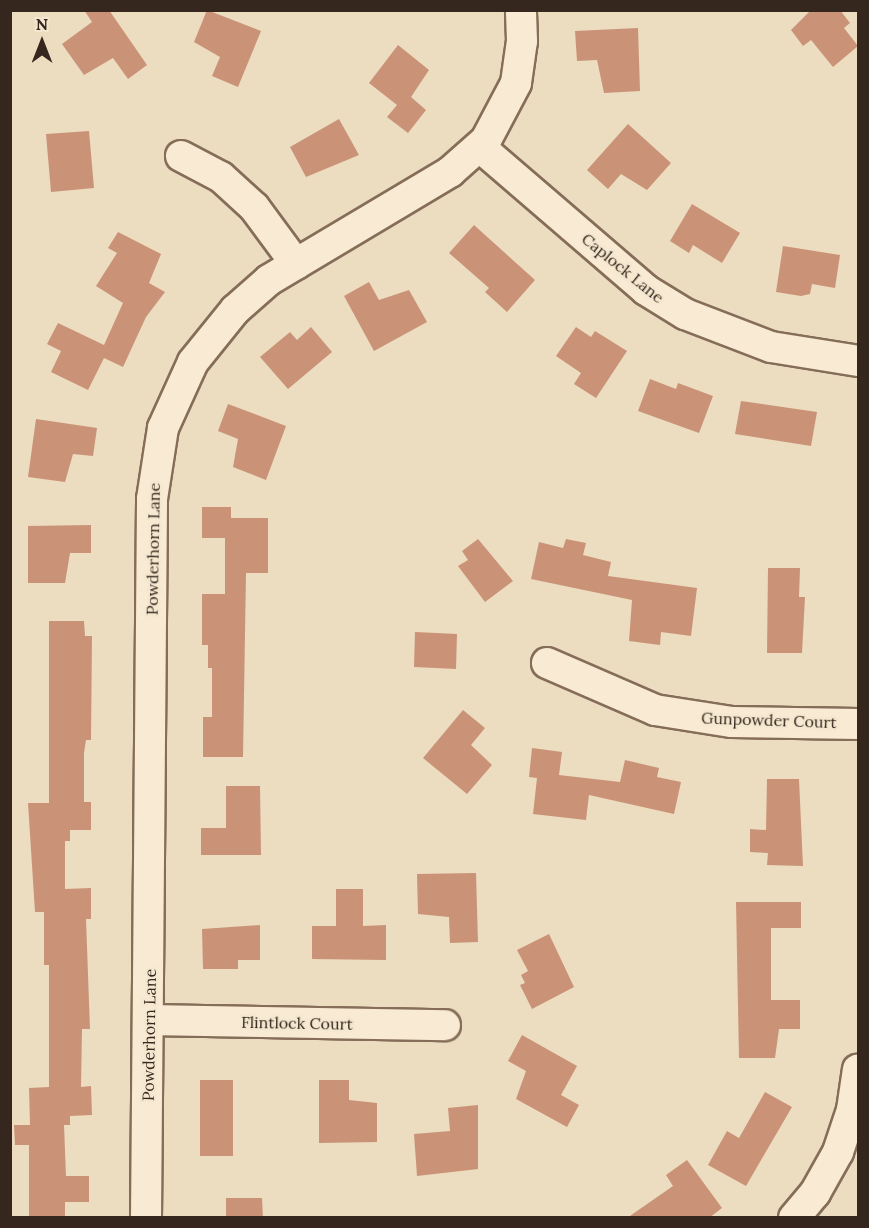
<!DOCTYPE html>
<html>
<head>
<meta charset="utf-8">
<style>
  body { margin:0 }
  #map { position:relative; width:869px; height:1228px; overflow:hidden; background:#ecdcc0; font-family:Lora,serif }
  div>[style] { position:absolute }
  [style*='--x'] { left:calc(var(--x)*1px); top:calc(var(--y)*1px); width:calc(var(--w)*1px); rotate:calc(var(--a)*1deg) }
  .building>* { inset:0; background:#ca9377 }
  .roads { filter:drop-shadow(2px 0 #856d59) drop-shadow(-2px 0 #856d59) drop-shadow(0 2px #856d59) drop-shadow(0 -2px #856d59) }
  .minor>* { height:30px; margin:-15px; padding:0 15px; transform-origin:15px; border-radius:15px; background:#f8ead3 }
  span { translate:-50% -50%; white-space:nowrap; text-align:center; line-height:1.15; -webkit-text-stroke:4.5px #f4e7cf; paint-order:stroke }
  .street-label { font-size:16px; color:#35271d }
  .frame { position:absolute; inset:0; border:12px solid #35271d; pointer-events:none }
  .north { position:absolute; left:12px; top:12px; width:60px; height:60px; -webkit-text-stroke:4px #f4e7cf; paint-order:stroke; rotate:0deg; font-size:16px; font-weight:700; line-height:24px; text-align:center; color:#35271d }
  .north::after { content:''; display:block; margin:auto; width:21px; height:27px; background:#35271d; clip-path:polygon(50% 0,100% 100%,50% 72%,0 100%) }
</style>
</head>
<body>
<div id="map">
  <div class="building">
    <i style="clip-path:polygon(84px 10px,109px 10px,147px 65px,128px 79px,113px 58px,84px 75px,62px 44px,92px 22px)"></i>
    <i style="clip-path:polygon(207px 10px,261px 31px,238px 87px,212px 76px,220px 57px,194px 42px)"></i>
    <i style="clip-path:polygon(811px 10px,840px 10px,850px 23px,844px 28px,858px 46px,833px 67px,811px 40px,803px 46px,791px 30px)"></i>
    <i style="clip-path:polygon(638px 28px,640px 91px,604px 93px,597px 60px,577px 61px,575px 31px)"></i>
    <i style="clip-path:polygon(398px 45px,429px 70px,411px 97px,426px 110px,408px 133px,387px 117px,397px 105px,369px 83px)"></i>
    <i style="clip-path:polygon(339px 119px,359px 155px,306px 177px,290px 147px)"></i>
    <i style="clip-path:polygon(628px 124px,671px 163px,647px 190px,621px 174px,608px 189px,587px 170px)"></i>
    <i style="clip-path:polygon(89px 131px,94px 188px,51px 192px,46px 134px)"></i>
    <i style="clip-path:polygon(692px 204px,740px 233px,722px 263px,693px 245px,689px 253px,670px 241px)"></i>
    <i style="clip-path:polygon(474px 225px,535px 280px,507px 312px,485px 292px,489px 288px,449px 253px)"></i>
    <i style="clip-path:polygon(118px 232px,161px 254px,149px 283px,165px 292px,146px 317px,123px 367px,104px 358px,88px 390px,51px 372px,61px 351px,47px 344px,58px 323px,104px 345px,123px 303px,96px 286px,117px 253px,108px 248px)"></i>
    <i style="clip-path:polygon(783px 246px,840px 255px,835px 288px,812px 284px,810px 294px,801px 296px,776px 292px)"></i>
    <i style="clip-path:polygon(369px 282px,379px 300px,409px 290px,427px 322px,374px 351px,344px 296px)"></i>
    <i style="clip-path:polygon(311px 327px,332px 352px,288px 389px,260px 357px,290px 332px,297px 340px)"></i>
    <i style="clip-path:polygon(576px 327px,591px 337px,595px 331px,627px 351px,596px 398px,574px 384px,581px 373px,556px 356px)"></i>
    <i style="clip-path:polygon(650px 379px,676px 389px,678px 383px,713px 396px,699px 433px,638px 411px)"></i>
    <i style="clip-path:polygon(741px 401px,817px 412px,811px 446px,735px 434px)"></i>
    <i style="clip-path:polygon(228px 404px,286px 426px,266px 480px,233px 467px,238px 439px,218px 431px)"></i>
    <i style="clip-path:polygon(36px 419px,97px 428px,93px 456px,73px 454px,65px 482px,28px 477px)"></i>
    <i style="clip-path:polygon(202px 507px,231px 507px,231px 518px,268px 518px,268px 573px,246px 573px,243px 757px,203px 757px,203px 717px,212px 717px,212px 668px,208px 668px,208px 645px,202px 645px,202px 594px,225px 594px,225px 538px,202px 538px)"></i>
    <i style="clip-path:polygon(91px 525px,91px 553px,70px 553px,65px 583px,28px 583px,28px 526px)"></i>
    <i style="clip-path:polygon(478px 539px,513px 581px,485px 602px,458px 566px,468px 560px,462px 551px)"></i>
    <i style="clip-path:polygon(566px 539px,586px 543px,583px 555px,611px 562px,608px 576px,697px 588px,691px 636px,661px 632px,660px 645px,629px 641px,632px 600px,531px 579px,539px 542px,563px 548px)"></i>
    <i style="clip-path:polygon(768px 568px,800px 568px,799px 597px,805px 597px,802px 653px,767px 653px)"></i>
    <i style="clip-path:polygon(49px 621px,84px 621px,85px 636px,92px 636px,91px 740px,86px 740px,84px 753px,84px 802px,91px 802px,91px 830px,70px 830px,70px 841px,65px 841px,65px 889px,91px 888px,91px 919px,86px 919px,90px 1029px,82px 1029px,81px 1087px,91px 1086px,92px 1115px,70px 1116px,70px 1125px,64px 1125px,66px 1176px,89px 1176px,89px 1202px,65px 1202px,65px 1218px,29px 1218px,29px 1145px,15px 1145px,14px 1125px,30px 1125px,29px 1088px,49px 1087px,49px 965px,44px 965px,44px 912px,35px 912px,28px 803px,49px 803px)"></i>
    <i style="clip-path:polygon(415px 632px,457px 634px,456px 669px,414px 667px)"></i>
    <i style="clip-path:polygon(463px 710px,485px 728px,471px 745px,492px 765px,467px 794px,423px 758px)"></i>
    <i style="clip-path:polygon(532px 748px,562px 752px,559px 775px,620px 782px,625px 760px,659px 768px,657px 777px,681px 782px,674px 814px,589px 795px,586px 820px,533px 814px,537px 778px,529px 777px)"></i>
    <i style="clip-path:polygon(767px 779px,799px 779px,803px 866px,767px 865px,768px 853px,750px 852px,750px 829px,766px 830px)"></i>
    <i style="clip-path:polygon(226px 786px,260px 786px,261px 855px,201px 855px,201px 828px,226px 828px)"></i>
    <i style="clip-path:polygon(476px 873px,478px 942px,450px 943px,449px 917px,418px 914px,417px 874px)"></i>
    <i style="clip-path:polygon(336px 889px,363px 889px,363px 926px,386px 925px,386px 960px,312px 959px,312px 926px,336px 926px)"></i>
    <i style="clip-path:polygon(736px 902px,801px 902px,801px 928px,771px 928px,771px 1000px,800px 1000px,800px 1029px,779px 1029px,775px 1058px,739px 1058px)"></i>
    <i style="clip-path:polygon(260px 925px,260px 960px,238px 960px,238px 969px,203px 969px,202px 929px)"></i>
    <i style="clip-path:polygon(549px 934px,574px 987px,532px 1009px,520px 985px,525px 983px,521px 975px,528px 971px,517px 950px)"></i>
    <i style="clip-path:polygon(522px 1035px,577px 1066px,561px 1095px,579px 1105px,567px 1127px,516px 1099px,526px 1071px,508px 1061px)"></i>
    <i style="clip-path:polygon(200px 1080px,233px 1080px,233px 1156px,200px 1156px)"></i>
    <i style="clip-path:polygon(319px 1080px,349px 1080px,349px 1100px,377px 1103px,377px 1142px,319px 1143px)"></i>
    <i style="clip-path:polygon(765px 1092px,792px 1107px,746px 1186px,708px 1165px,727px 1131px,739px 1138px)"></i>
    <i style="clip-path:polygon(478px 1105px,478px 1169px,417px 1176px,414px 1134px,450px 1131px,448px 1108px)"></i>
    <i style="clip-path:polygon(687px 1160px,722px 1208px,709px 1218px,627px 1218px,673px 1186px,666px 1175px)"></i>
    <i style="clip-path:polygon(226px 1198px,262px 1198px,263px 1218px,226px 1218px)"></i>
  </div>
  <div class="roads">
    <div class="minor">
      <i style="--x:480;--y:147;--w:219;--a:40.7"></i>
      <i style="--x:646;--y:290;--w:46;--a:31.6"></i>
      <i style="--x:685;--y:314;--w:92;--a:21"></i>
      <i style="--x:771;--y:347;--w:88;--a:9.1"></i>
      <i style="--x:181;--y:156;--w:45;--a:27.7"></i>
      <i style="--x:221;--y:177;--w:45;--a:42.3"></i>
      <i style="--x:254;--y:207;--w:71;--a:53.6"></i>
      <i style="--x:547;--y:663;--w:118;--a:23.5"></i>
      <i style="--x:655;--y:710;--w:78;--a:8.9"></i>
      <i style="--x:732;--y:722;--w:126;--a:0.9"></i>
      <i style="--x:149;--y:1020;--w:296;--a:1"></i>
      <i style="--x:146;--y:1218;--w:719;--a:-89.52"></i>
      <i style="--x:152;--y:499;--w:72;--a:-81.2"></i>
      <i style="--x:163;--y:428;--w:72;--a:-65.6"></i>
      <i style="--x:193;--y:362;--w:67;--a:-51.1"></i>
      <i style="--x:235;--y:310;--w:45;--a:-41.4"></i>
      <i style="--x:269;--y:280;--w:211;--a:-30.8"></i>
      <i style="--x:450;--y:172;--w:48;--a:-41.6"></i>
      <i style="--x:486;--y:140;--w:64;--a:-62.2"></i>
      <i style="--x:516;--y:83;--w:42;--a:-81.9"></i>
      <i style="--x:522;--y:41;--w:31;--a:-92"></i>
      <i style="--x:794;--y:1218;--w:33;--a:-50"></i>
      <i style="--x:815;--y:1193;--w:47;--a:-60.7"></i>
      <i style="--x:838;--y:1152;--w:44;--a:-71.6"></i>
      <i style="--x:852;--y:1110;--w:41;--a:-81.7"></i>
    </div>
  </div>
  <div class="street-label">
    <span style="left:623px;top:268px;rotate:39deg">Caplock Lane</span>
    <span style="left:153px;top:549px;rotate:-89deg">Powderhorn Lane</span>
    <span style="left:769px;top:720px;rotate:2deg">Gunpowder Court</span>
    <span style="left:297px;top:1023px;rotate:1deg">Flintlock Court</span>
    <span style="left:149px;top:1035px;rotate:-89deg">Powderhorn Lane</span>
  </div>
  <div class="frame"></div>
  <div class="north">N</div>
</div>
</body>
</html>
